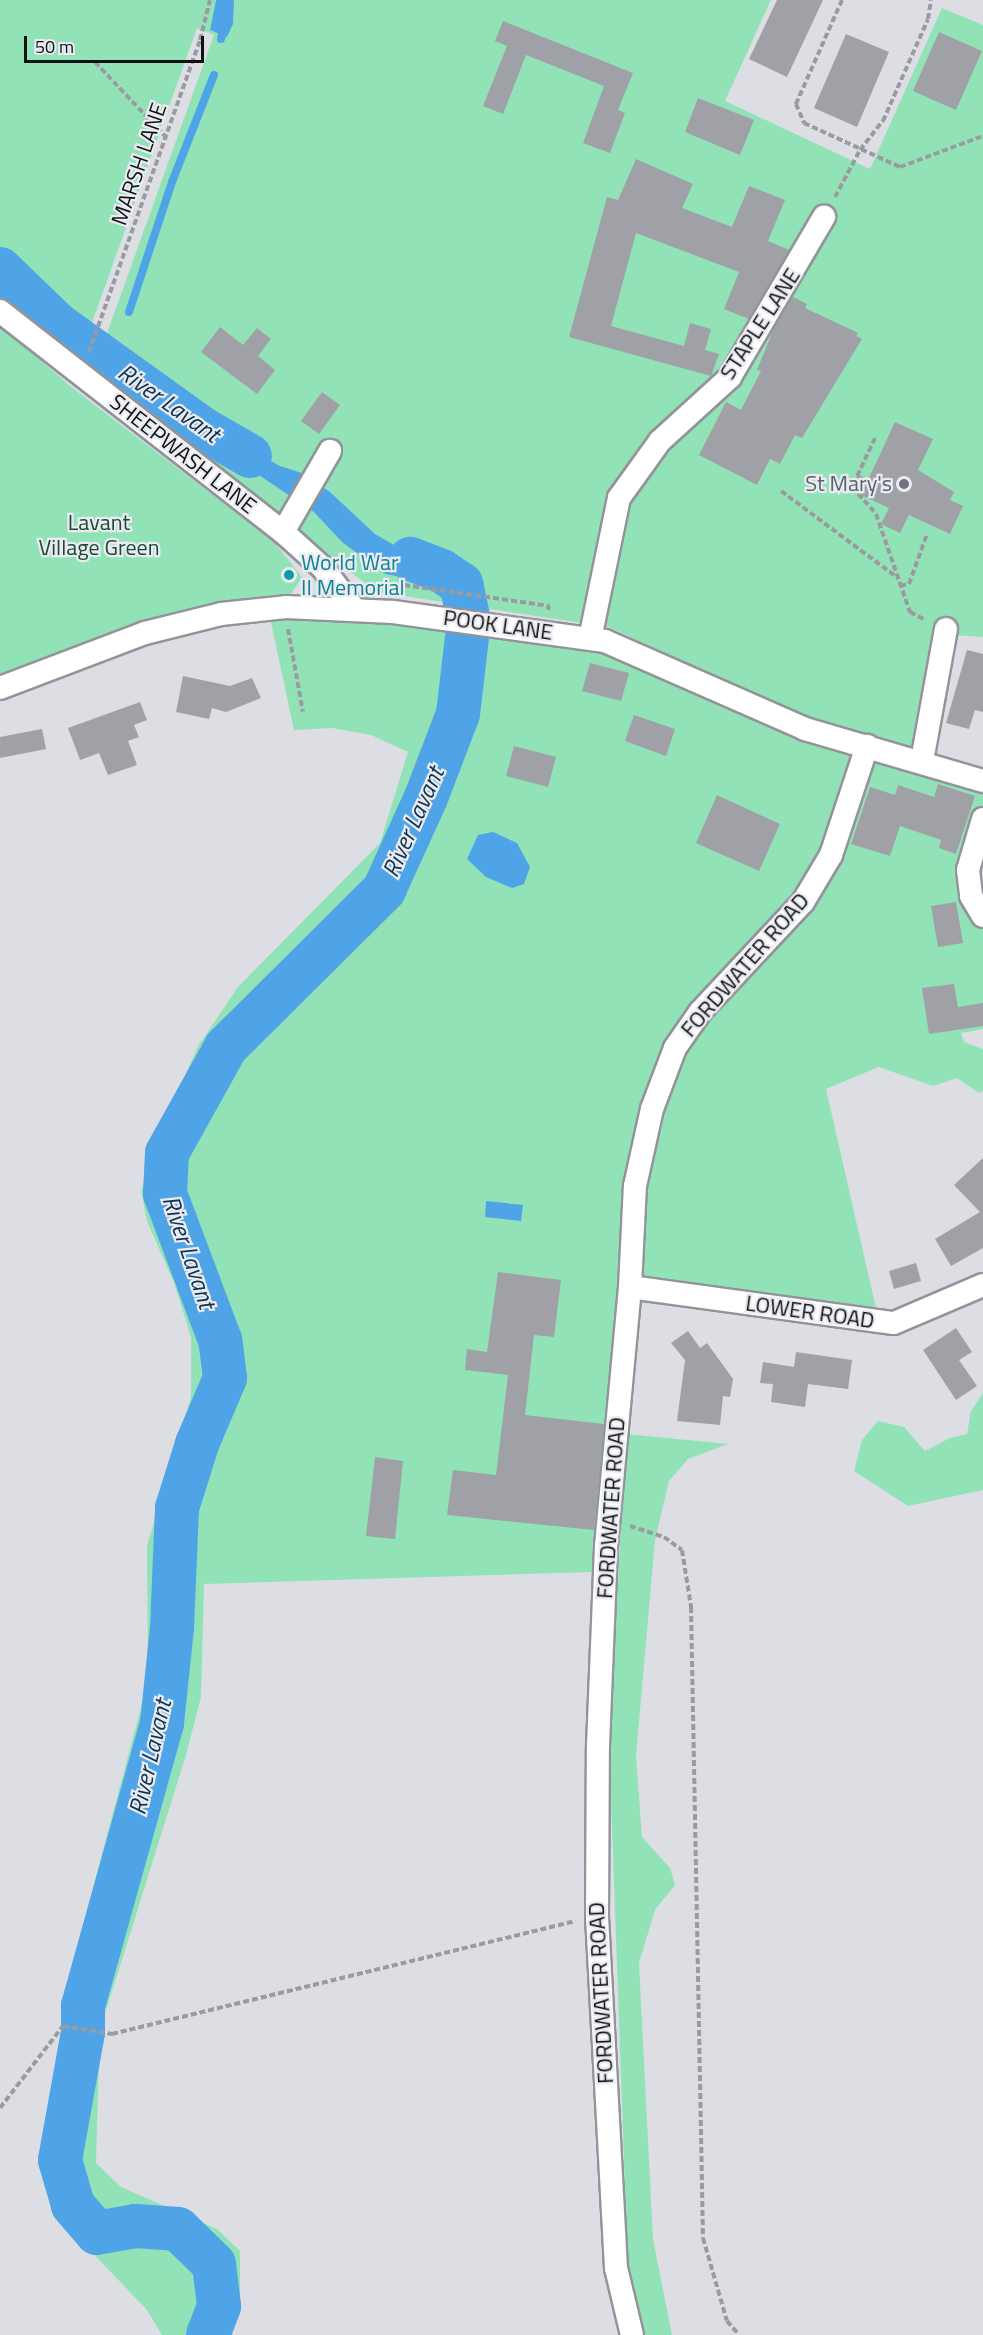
<!DOCTYPE html>
<html>
<head>
<meta charset="utf-8">
<style>
  body { margin:0 }
  #map { position:relative; width:983px; height:2335px; overflow:hidden; background:#dddee4; font-family:"Titillium Web",sans-serif }
  div>[style] { position:absolute }
  [style*='--x'] { left:calc(var(--x)*1px); top:calc(var(--y)*1px); width:calc(var(--w)*1px); rotate:calc(var(--a)*1deg) }
  .green>* { inset:0; background:#92e2b7 }
  .water>* { inset:0; background:#4fa4e7 }
  .stream>* { height:8px; margin:-4px; padding:0 4px; transform-origin:4px; border-radius:4px; background:#4fa4e7 }
  .river>* { height:44px; margin:-22px; padding:0 22px; transform-origin:22px; border-radius:22px; background:#4fa4e7 }
  .building>* { inset:0; background:#a0a1a6 }
  .path>* { height:4px; margin-top:-2px; transform-origin:0; background:repeating-linear-gradient(90deg,#9a9ba0 0 6px,transparent 0 9px) }
  .roads { filter:drop-shadow(2px 0 #93949a) drop-shadow(-2px 0 #93949a) drop-shadow(0 2px #93949a) drop-shadow(0 -2px #93949a) }
  .minor>* { height:22px; margin:-11px; padding:0 11px; transform-origin:11px; border-radius:11px; background:#fff }
  .dots>* { width:16px; height:16px; translate:-50% -50%; box-sizing:border-box; border:3px solid #eaebf1; border-radius:50% }
  span { translate:-50% -50%; white-space:nowrap; text-align:center; line-height:1.15; -webkit-text-stroke:4.5px #eaebf1; paint-order:stroke }
  .street-label { font-size:22px; color:#101113 }
  .worship-label { font-size:22px; color:#5b616d }
  .right { translate:-100% -50%; text-align:right }
  .park-label { font-size:22px; color:#1b4933 }
  .culture-label { font-size:22px; color:#0d838f }
  .left { translate:0 -50%; text-align:left }
  .water-label { font-size:24px; color:#0e324d; font-style:italic }
  .scale { position:absolute; left:24px; top:36px; width:180px; height:27px; box-sizing:border-box; border:3px solid #101113; border-top:0; padding-left:8px; font-size:18px; line-height:21px; white-space:nowrap; color:#101113; -webkit-text-stroke:4px #eaebf1; paint-order:stroke }
</style>
</head>
<body>
<div id="map">
  <div class="green">
    <i style="clip-path:polygon(0 0,216px 0,210px 30px,234px 0,771px 0,725px 101px,870px 169px,942px 8px,983px 25px,983px 637px,939px 634px,913px 750px,809px 720px,609px 627px,377px 592px,92px 375px,214px 35px,197px 28px,77px 365px,0 302px)"></i>
    <i style="clip-path:polygon(0 325px,70px 386px,274px 542px,302px 577px,291px 594px,0 676px)"></i>
    <i style="clip-path:polygon(351px 615px,604px 647px,983px 787px,983px 806px,965px 869px,983px 923px,983px 1029px,961px 1033px,964px 1042px,983px 1049px,983px 1091px,979px 1093px,957px 1078px,933px 1086px,879px 1067px,826px 1089px,881px 1330px,635px 1302px,593px 1572px,204px 1584px,201px 1697px,186px 1755px,104px 2017px,99px 2055px,96px 2163px,121px 2187px,217px 2229px,240px 2251px,240px 2297px,232px 2335px,162px 2335px,147px 2310px,84px 2244px,61px 2211px,49px 2152px,74px 2009px,81px 1933px,148px 1681px,147px 1546px,191px 1397px,191px 1337px,174px 1283px,147px 1221px,141px 1191px,159px 1135px,198px 1046px,238px 987px,380px 843px,408px 752px,371px 735px,332px 728px,294px 730px,270px 618px)"></i>
    <i style="clip-path:polygon(983px 1393px,983px 1490px,908px 1506px,854px 1471px,862px 1440px,878px 1421px,904px 1427px,925px 1451px,950px 1438px,967px 1434px,971px 1411px)"></i>
    <i style="clip-path:polygon(626px 1434px,728px 1444px,688px 1459px,669px 1481px,655px 1540px,636px 1756px,642px 1837px,670px 1868px,675px 1885px,655px 1910px,639px 1963px,653px 2239px,672px 2335px,642px 2335px,628px 2272px,609px 1743px)"></i>
  </div>
  <div class="water">
    <i style="clip-path:polygon(216px 0,234px 0,233px 24px,227px 37px,210px 30px)"></i>
    <i style="clip-path:polygon(197px 425px,206px 425px,280px 466px,302px 473px,330px 492px,375px 534px,399px 548px,471px 566px,484px 582px,476px 590px,385px 574px,342px 542px,314px 512px,201px 436px)"></i>
    <i style="clip-path:polygon(493px 832px,517px 843px,530px 867px,524px 884px,512px 888px,486px 877px,467px 859px,478px 835px)"></i>
    <i style="clip-path:polygon(486px 1201px,523px 1205px,521px 1221px,485px 1217px)"></i>
  </div>
  <div class="stream">
    <i style="--x:221;--y:39;--w:14;--a:-78"></i>
    <i style="--x:129;--y:312;--w:137;--a:-71.7"></i>
    <i style="--x:172;--y:182;--w:115;--a:-68.6"></i>
  </div>
  <div class="river">
    <i style="--x:0;--y:269;--w:79;--a:44"></i>
    <i style="--x:57;--y:324;--w:180;--a:35.7"></i>
    <i style="--x:203;--y:429;--w:54;--a:29.9"></i>
    <i style="--x:208;--y:2335;--w:31;--a:-69"></i>
    <i style="--x:219;--y:2306;--w:42;--a:-96.8"></i>
    <i style="--x:214;--y:2264;--w:50;--a:-135.8"></i>
    <i style="--x:178;--y:2229;--w:42;--a:-175.9"></i>
    <i style="--x:136;--y:2226;--w:40;--a:170"></i>
    <i style="--x:97;--y:2233;--w:37;--a:-131"></i>
    <i style="--x:73;--y:2205;--w:47;--a:-106.1"></i>
    <i style="--x:60;--y:2160;--w:130;--a:-79.8"></i>
    <i style="--x:83;--y:2032;--w:26;--a:-90"></i>
    <i style="--x:83;--y:2006;--w:294;--a:-74.4"></i>
    <i style="--x:162;--y:1723;--w:96;--a:-84"></i>
    <i style="--x:172;--y:1628;--w:120;--a:-87.6"></i>
    <i style="--x:177;--y:1508;--w:67;--a:-72.6"></i>
    <i style="--x:197;--y:1444;--w:72;--a:-67"></i>
    <i style="--x:225;--y:1378;--w:38;--a:-97"></i>
    <i style="--x:220;--y:1340;--w:156;--a:-110.6"></i>
    <i style="--x:165;--y:1194;--w:41;--a:-87.2"></i>
    <i style="--x:167;--y:1153;--w:121;--a:-60.9"></i>
    <i style="--x:226;--y:1047;--w:223;--a:-44.8"></i>
    <i style="--x:384;--y:890;--w:104;--a:-65.6"></i>
    <i style="--x:427;--y:795;--w:87;--a:-69.1"></i>
    <i style="--x:458;--y:714;--w:94;--a:-83.3"></i>
    <i style="--x:469;--y:621;--w:38;--a:-102"></i>
    <i style="--x:461;--y:584;--w:23;--a:-146"></i>
    <i style="--x:442;--y:571;--w:34;--a:-159"></i>
  </div>
  <div class="building">
    <i style="clip-path:polygon(777px 0,823px 0,787px 77px,749px 59px)"></i>
    <i style="clip-path:polygon(503px 21px,633px 73px,618px 110px,625px 113px,610px 153px,583px 143px,604px 86px,526px 55px,503px 114px,483px 106px,507px 46px,495px 41px)"></i>
    <i style="clip-path:polygon(939px 32px,982px 51px,956px 110px,913px 91px)"></i>
    <i style="clip-path:polygon(846px 34px,889px 52px,857px 127px,814px 108px)"></i>
    <i style="clip-path:polygon(698px 98px,754px 120px,740px 155px,685px 132px)"></i>
    <i style="clip-path:polygon(636px 159px,693px 184px,682px 208px,732px 227px,749px 186px,785px 200px,768px 241px,789px 250px,749px 319px,724px 309px,739px 272px,636px 233px,611px 326px,684px 346px,690px 323px,711px 329px,705px 350px,719px 354px,711px 376px,569px 337px,607px 197px,618px 200px)"></i>
    <i style="clip-path:polygon(793px 297px,807px 304px,805px 308px,858px 333px,856px 336px,862px 339px,802px 438px,795px 435px,780px 464px,770px 459px,757px 485px,699px 455px,726px 402px,741px 410px,761px 371px,757px 370px,774px 328px)"></i>
    <i style="clip-path:polygon(220px 327px,243px 345px,257px 328px,271px 339px,258px 356px,275px 370px,257px 394px,201px 352px)"></i>
    <i style="clip-path:polygon(322px 392px,340px 405px,319px 434px,301px 421px)"></i>
    <i style="clip-path:polygon(895px 422px,933px 439px,918px 470px,954px 492px,950px 500px,963px 506px,950px 534px,909px 515px,900px 533px,881px 524px,889px 508px,861px 495px)"></i>
    <i style="clip-path:polygon(967px 650px,983px 654px,983px 712px,975px 710px,969px 729px,946px 723px)"></i>
    <i style="clip-path:polygon(590px 663px,629px 673px,621px 701px,582px 691px)"></i>
    <i style="clip-path:polygon(183px 676px,230px 686px,252px 678px,261px 698px,226px 712px,212px 708px,209px 719px,176px 712px)"></i>
    <i style="clip-path:polygon(140px 702px,147px 720px,134px 725px,139px 737px,128px 741px,137px 765px,108px 775px,99px 753px,80px 760px,68px 728px)"></i>
    <i style="clip-path:polygon(634px 715px,675px 729px,666px 756px,625px 741px)"></i>
    <i style="clip-path:polygon(42px 729px,46px 749px,0 758px,0 737px)"></i>
    <i style="clip-path:polygon(514px 746px,556px 757px,548px 787px,506px 776px)"></i>
    <i style="clip-path:polygon(938px 784px,975px 796px,956px 854px,939px 848px,941px 840px,900px 826px,890px 856px,851px 844px,870px 787px,895px 795px,898px 785px,934px 797px)"></i>
    <i style="clip-path:polygon(717px 795px,780px 824px,759px 871px,696px 843px)"></i>
    <i style="clip-path:polygon(956px 902px,963px 943px,938px 947px,931px 906px)"></i>
    <i style="clip-path:polygon(954px 984px,958px 1007px,983px 1003px,983px 1026px,929px 1034px,922px 988px)"></i>
    <i style="clip-path:polygon(983px 1158px,983px 1248px,951px 1266px,935px 1239px,980px 1212px,954px 1185px)"></i>
    <i style="clip-path:polygon(916px 1263px,921px 1281px,894px 1289px,889px 1271px)"></i>
    <i style="clip-path:polygon(498px 1272px,561px 1280px,554px 1337px,534px 1335px,525px 1415px,604px 1424px,594px 1530px,447px 1515px,453px 1470px,496px 1475px,508px 1375px,465px 1370px,467px 1349px,487px 1352px)"></i>
    <i style="clip-path:polygon(956px 1328px,972px 1352px,959px 1360px,977px 1386px,956px 1400px,923px 1350px)"></i>
    <i style="clip-path:polygon(688px 1331px,700px 1348px,707px 1343px,733px 1379px,730px 1397px,723px 1396px,720px 1425px,677px 1421px,685px 1360px,671px 1343px)"></i>
    <i style="clip-path:polygon(796px 1352px,852px 1360px,848px 1389px,808px 1384px,805px 1407px,771px 1402px,773px 1384px,760px 1383px,763px 1362px,794px 1367px)"></i>
    <i style="clip-path:polygon(375px 1457px,403px 1461px,395px 1539px,366px 1536px)"></i>
  </div>
  <div class="path">
    <i style="--x:842;--y:0;--w:114;--a:113.9"></i>
    <i style="--x:796;--y:104;--w:21;--a:67"></i>
    <i style="--x:804;--y:123;--w:106;--a:24.6"></i>
    <i style="--x:900;--y:167;--w:89;--a:-20.5"></i>
    <i style="--x:95;--y:62;--w:103;--a:46.6"></i>
    <i style="--x:835;--y:197;--w:53;--a:-62"></i>
    <i style="--x:860;--y:150;--w:37;--a:-52"></i>
    <i style="--x:883;--y:121;--w:111;--a:-66.2"></i>
    <i style="--x:928;--y:19;--w:19;--a:-81"></i>
    <i style="--x:89;--y:352;--w:331;--a:-70.4"></i>
    <i style="--x:200;--y:40;--w:41;--a:-76"></i>
    <i style="--x:875;--y:438;--w:54;--a:115.1"></i>
    <i style="--x:852;--y:487;--w:36;--a:48"></i>
    <i style="--x:876;--y:514;--w:104;--a:70.9"></i>
    <i style="--x:910;--y:612;--w:18;--a:27"></i>
    <i style="--x:857;--y:476;--w:11;--a:27"></i>
    <i style="--x:781;--y:491;--w:141;--a:36.6"></i>
    <i style="--x:900;--y:586;--w:9;--a:-13"></i>
    <i style="--x:909;--y:584;--w:53;--a:-70.2"></i>
    <i style="--x:401;--y:591;--w:7;--a:-63"></i>
    <i style="--x:404;--y:585;--w:147;--a:8.2"></i>
    <i style="--x:549;--y:606;--w:4;--a:104"></i>
    <i style="--x:288;--y:629;--w:84;--a:79.8"></i>
    <i style="--x:630;--y:1526;--w:36;--a:18"></i>
    <i style="--x:664;--y:1537;--w:22;--a:36"></i>
    <i style="--x:682;--y:1550;--w:58;--a:81"></i>
    <i style="--x:691;--y:1607;--w:631;--a:88.91"></i>
    <i style="--x:703;--y:2238;--w:86;--a:73.9"></i>
    <i style="--x:727;--y:2321;--w:18;--a:49"></i>
    <i style="--x:0;--y:2108;--w:103;--a:-52.5"></i>
    <i style="--x:63;--y:2026;--w:50;--a:9.3"></i>
    <i style="--x:112;--y:2034;--w:477;--a:-13.7"></i>
  </div>
  <div class="roads">
    <div class="minor">
      <i style="--x:0;--y:311;--w:359;--a:38"></i>
      <i style="--x:283;--y:532;--w:54;--a:42"></i>
      <i style="--x:323;--y:568;--w:51;--a:52.9"></i>
      <i style="--x:283;--y:532;--w:94;--a:-59.9"></i>
      <i style="--x:590;--y:639;--w:144;--a:-78.4"></i>
      <i style="--x:619;--y:498;--w:70;--a:-54.3"></i>
      <i style="--x:660;--y:441;--w:95;--a:-42.4"></i>
      <i style="--x:730;--y:377;--w:186;--a:-59.6"></i>
      <i style="--x:0;--y:688;--w:155;--a:-20.8"></i>
      <i style="--x:145;--y:633;--w:78;--a:-14"></i>
      <i style="--x:221;--y:614;--w:65;--a:-6.1"></i>
      <i style="--x:286;--y:607;--w:107;--a:2.7"></i>
      <i style="--x:393;--y:612;--w:214;--a:7.8"></i>
      <i style="--x:605;--y:641;--w:219;--a:23.7"></i>
      <i style="--x:805;--y:729;--w:185;--a:16.3"></i>
      <i style="--x:922;--y:761;--w:134;--a:-79.7"></i>
      <i style="--x:983;--y:819;--w:53;--a:106.4"></i>
      <i style="--x:968;--y:870;--w:26;--a:83"></i>
      <i style="--x:971;--y:896;--w:23;--a:59"></i>
      <i style="--x:630;--y:1287;--w:266;--a:7.8"></i>
      <i style="--x:894;--y:1323;--w:97;--a:-23.1"></i>
      <i style="--x:632;--y:2335;--w:69;--a:-103.4"></i>
      <i style="--x:616;--y:2268;--w:351;--a:-93.1"></i>
      <i style="--x:597;--y:1918;--w:172;--a:-89.7"></i>
      <i style="--x:598;--y:1746;--w:200;--a:-87.7"></i>
      <i style="--x:606;--y:1546;--w:260;--a:-84.7"></i>
      <i style="--x:630;--y:1287;--w:101;--a:-87.2"></i>
      <i style="--x:635;--y:1186;--w:79;--a:-77.6"></i>
      <i style="--x:652;--y:1109;--w:65;--a:-69.3"></i>
      <i style="--x:675;--y:1048;--w:44;--a:-55.2"></i>
      <i style="--x:700;--y:1012;--w:151;--a:-46.9"></i>
      <i style="--x:803;--y:902;--w:55;--a:-59.2"></i>
      <i style="--x:831;--y:855;--w:115;--a:-71.7"></i>
    </div>
  </div>
  <div class="dots">
    <i style="left:904px;top:484px;background:#6b7280"></i>
    <i style="left:289px;top:575px;background:#0f9aa8"></i>
  </div>
  <div class="street-label">
    <span style="left:139px;top:164px;rotate:-71deg">MARSH LANE</span>
    <span style="left:760px;top:324px;rotate:-57deg">STAPLE LANE</span>
    <span style="left:183px;top:454px;rotate:38deg">SHEEPWASH LANE</span>
    <span style="left:498px;top:625px;rotate:8deg">POOK LANE</span>
    <span style="left:745px;top:965px;rotate:-49deg">FORDWATER ROAD</span>
    <span style="left:810px;top:1312px;rotate:8deg">LOWER ROAD</span>
    <span style="left:611px;top:1508px;rotate:-86deg">FORDWATER ROAD</span>
    <span style="left:601px;top:1993px;rotate:-93deg">FORDWATER ROAD</span>
  </div>
  <div class="worship-label">
    <span class="right" style="left:892px;top:484px">St Mary's</span>
  </div>
  <div class="park-label">
    <span style="left:99px;top:535px">Lavant<br>Village Green</span>
  </div>
  <div class="culture-label">
    <span class="left" style="left:301px;top:575px">World War<br>II Memorial</span>
  </div>
  <div class="water-label">
    <span style="left:169px;top:403px;rotate:35deg">River Lavant</span>
    <span style="left:413px;top:822px;rotate:-66deg">River Lavant</span>
    <span style="left:189px;top:1252px;rotate:71deg">River Lavant</span>
    <span style="left:150px;top:1757px;rotate:-77deg">River Lavant</span>
  </div>
  <div class="scale">50 m</div>
</div>
</body>
</html>
